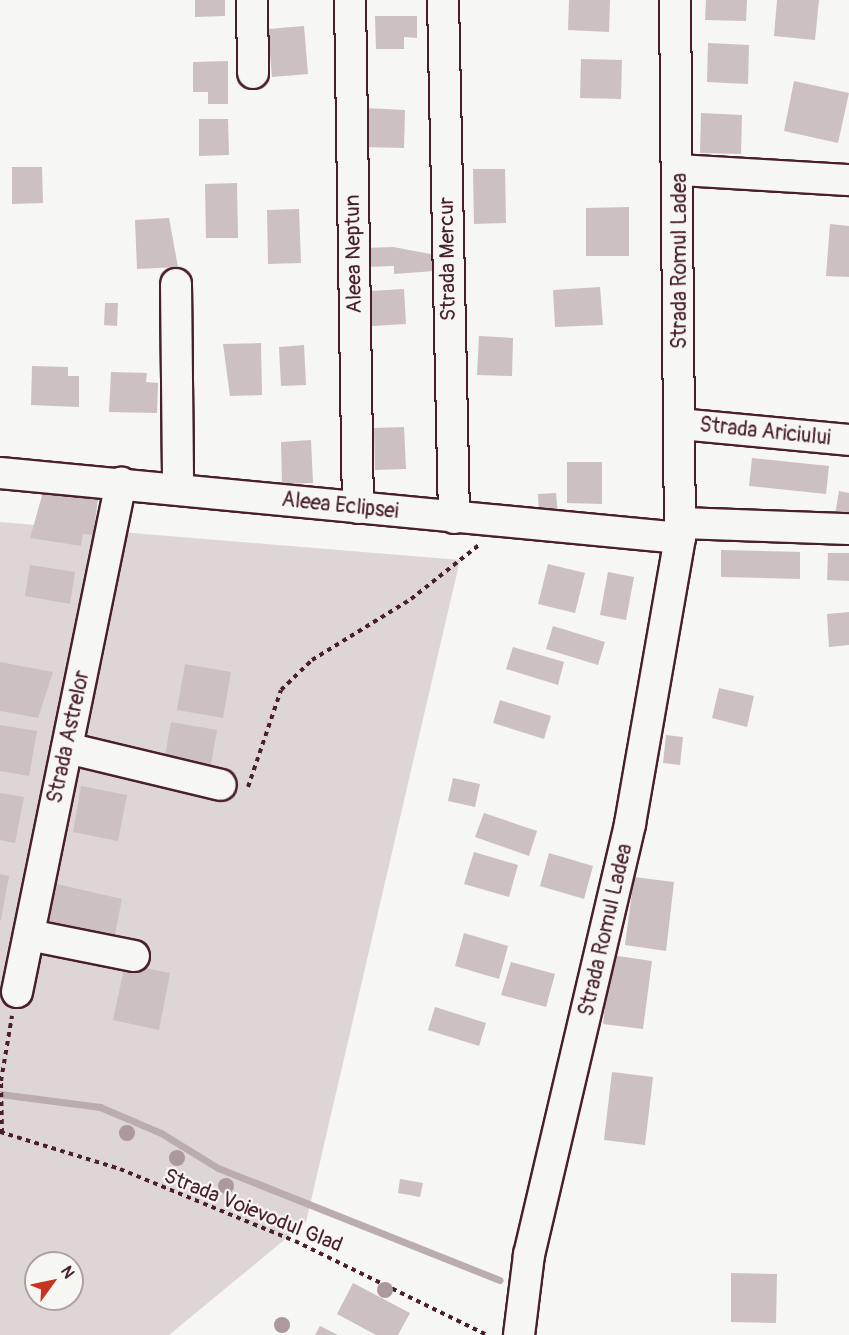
<!DOCTYPE html>
<html>
<head>
<meta charset="utf-8">
<style>
  body { margin:0 }
  #map { position:relative; width:849px; height:1335px; overflow:hidden; background:#f6f6f2; font-family:Pangolin,sans-serif }
  div>[style] { position:absolute }
  [style*='--x'] { left:calc(var(--x)*1px); top:calc(var(--y)*1px); width:calc(var(--w)*1px); rotate:calc(var(--a)*1deg) }
  .green>* { inset:0; background:#ddd6d5 }
  .stream>* { height:7px; margin:-3.5px; padding:0 3.5px; transform-origin:3.5px; border-radius:3.5px; background:#bbadae }
  .building>* { inset:0; background:#ccc1c0 }
  .path>* { height:4px; margin-top:-2px; transform-origin:0; background:repeating-linear-gradient(90deg,#4a1f2b 0 4.5px,transparent 0 9px) }
  .roads { filter:drop-shadow(2px 0 #4a1f2b) drop-shadow(-2px 0 #4a1f2b) drop-shadow(0 2px #4a1f2b) drop-shadow(0 -2px #4a1f2b) }
  .minor>* { height:30px; margin:-15px; padding:0 15px; transform-origin:15px; border-radius:15px; background:#f6f6f2 }
  .trees>* { width:16px; height:16px; margin:-8px; border-radius:50%; background:#ac999c }
  span { translate:-50% -50%; white-space:nowrap; text-align:center; line-height:1.15; -webkit-text-stroke:4.5px #f6f6f2; paint-order:stroke }
  .street-label { font-size:21px; color:#4a1f2b }
  .north { position:absolute; left:24px; top:1251px; width:60px; height:60px; box-sizing:border-box; background:#f6f6f2; border:2px solid #b1a0a2; border-radius:50%; rotate:57deg; font-size:16px; font-weight:700; line-height:24px; text-align:center; color:#4a1f2b }
  .north::after { content:''; display:block; margin:auto; width:21px; height:27px; background:#c8321e; clip-path:polygon(50% 0,100% 100%,50% 72%,0 100%) }
</style>
</head>
<body>
<div id="map">
  <div class="green">
    <i style="clip-path:polygon(evenodd,0 522px,460px 560px,306px 1222px,169px 1335px,0 1335px,0 522px,36px 1263px,72px 1263px,72px 1299px,36px 1299px,36px 1263px)"></i>
  </div>
  <div class="stream">
    <i style="--x:0;--y:1094;--w:101;--a:7.4"></i>
    <i style="--x:100;--y:1107;--w:66;--a:23.1"></i>
    <i style="--x:161;--y:1133;--w:67;--a:31.6"></i>
    <i style="--x:218;--y:1168;--w:303;--a:21.7"></i>
  </div>
  <div class="building">
    <i style="clip-path:polygon(195px 0,225px 0,225px 16px,195px 17px)"></i>
    <i style="clip-path:polygon(569px 0,610px 0,609px 32px,568px 30px)"></i>
    <i style="clip-path:polygon(706px 0,747px 0,746px 21px,705px 20px)"></i>
    <i style="clip-path:polygon(777px 0,819px 0,815px 40px,774px 36px)"></i>
    <i style="clip-path:polygon(375px 16px,417px 16px,417px 38px,404px 37px,404px 49px,376px 49px)"></i>
    <i style="clip-path:polygon(304px 26px,308px 74px,272px 77px,268px 29px)"></i>
    <i style="clip-path:polygon(708px 43px,749px 45px,748px 84px,707px 82px)"></i>
    <i style="clip-path:polygon(581px 59px,622px 60px,621px 99px,580px 98px)"></i>
    <i style="clip-path:polygon(228px 61px,228px 104px,208px 104px,208px 92px,193px 92px,193px 62px)"></i>
    <i style="clip-path:polygon(794px 81px,849px 93px,838px 143px,784px 131px)"></i>
    <i style="clip-path:polygon(364px 108px,405px 110px,404px 148px,363px 147px)"></i>
    <i style="clip-path:polygon(701px 113px,742px 115px,741px 154px,700px 153px)"></i>
    <i style="clip-path:polygon(199px 119px,228px 119px,229px 155px,199px 156px)"></i>
    <i style="clip-path:polygon(12px 167px,42px 167px,43px 203px,12px 204px)"></i>
    <i style="clip-path:polygon(473px 169px,505px 169px,506px 223px,474px 224px)"></i>
    <i style="clip-path:polygon(237px 183px,238px 238px,206px 238px,205px 184px)"></i>
    <i style="clip-path:polygon(629px 207px,629px 256px,586px 256px,586px 208px)"></i>
    <i style="clip-path:polygon(299px 209px,301px 263px,268px 264px,267px 210px)"></i>
    <i style="clip-path:polygon(169px 218px,178px 267px,137px 269px,135px 220px)"></i>
    <i style="clip-path:polygon(830px 224px,849px 226px,849px 277px,826px 276px)"></i>
    <i style="clip-path:polygon(393px 247px,436px 255px,435px 271px,394px 274px,394px 266px,365px 267px,365px 248px)"></i>
    <i style="clip-path:polygon(600px 287px,603px 325px,555px 327px,553px 290px)"></i>
    <i style="clip-path:polygon(404px 289px,406px 324px,372px 326px,370px 291px)"></i>
    <i style="clip-path:polygon(105px 303px,118px 303px,117px 326px,104px 325px)"></i>
    <i style="clip-path:polygon(479px 336px,513px 338px,512px 376px,477px 375px)"></i>
    <i style="clip-path:polygon(261px 343px,262px 395px,230px 396px,223px 344px)"></i>
    <i style="clip-path:polygon(304px 345px,306px 385px,281px 386px,279px 347px)"></i>
    <i style="clip-path:polygon(32px 366px,68px 367px,68px 376px,79px 376px,79px 407px,31px 405px)"></i>
    <i style="clip-path:polygon(111px 372px,147px 373px,146px 382px,158px 383px,157px 413px,109px 412px)"></i>
    <i style="clip-path:polygon(404px 427px,406px 469px,375px 470px,374px 428px)"></i>
    <i style="clip-path:polygon(311px 440px,313px 483px,282px 484px,281px 442px)"></i>
    <i style="clip-path:polygon(752px 458px,829px 466px,826px 494px,749px 486px)"></i>
    <i style="clip-path:polygon(567px 462px,602px 462px,602px 504px,567px 503px)"></i>
    <i style="clip-path:polygon(839px 491px,849px 493px,849px 523px,834px 521px)"></i>
    <i style="clip-path:polygon(43px 492px,98px 500px,93px 535px,83px 534px,81px 546px,30px 538px)"></i>
    <i style="clip-path:polygon(556px 493px,558px 516px,539px 517px,538px 494px)"></i>
    <i style="clip-path:polygon(721px 550px,800px 552px,800px 579px,721px 577px)"></i>
    <i style="clip-path:polygon(828px 553px,849px 553px,849px 581px,827px 580px)"></i>
    <i style="clip-path:polygon(548px 564px,585px 573px,575px 613px,538px 604px)"></i>
    <i style="clip-path:polygon(30px 565px,75px 572px,70px 604px,25px 596px)"></i>
    <i style="clip-path:polygon(608px 572px,634px 577px,626px 620px,600px 615px)"></i>
    <i style="clip-path:polygon(849px 612px,849px 645px,829px 647px,827px 614px)"></i>
    <i style="clip-path:polygon(553px 626px,605px 642px,598px 665px,546px 649px)"></i>
    <i style="clip-path:polygon(513px 647px,564px 662px,558px 685px,506px 669px)"></i>
    <i style="clip-path:polygon(0 662px,53px 672px,38px 718px,0 711px)"></i>
    <i style="clip-path:polygon(185px 664px,231px 672px,223px 718px,177px 710px)"></i>
    <i style="clip-path:polygon(719px 688px,754px 696px,747px 727px,712px 718px)"></i>
    <i style="clip-path:polygon(500px 700px,551px 716px,544px 739px,493px 723px)"></i>
    <i style="clip-path:polygon(171px 722px,217px 730px,209px 776px,163px 767px)"></i>
    <i style="clip-path:polygon(0 725px,37px 731px,29px 776px,0 771px)"></i>
    <i style="clip-path:polygon(666px 735px,683px 737px,680px 765px,663px 763px)"></i>
    <i style="clip-path:polygon(453px 778px,480px 784px,475px 807px,448px 801px)"></i>
    <i style="clip-path:polygon(81px 786px,127px 795px,118px 841px,73px 832px)"></i>
    <i style="clip-path:polygon(0 793px,24px 797px,15px 843px,0 840px)"></i>
    <i style="clip-path:polygon(484px 813px,537px 831px,529px 856px,475px 837px)"></i>
    <i style="clip-path:polygon(474px 852px,518px 865px,509px 897px,464px 884px)"></i>
    <i style="clip-path:polygon(549px 853px,593px 866px,584px 899px,540px 886px)"></i>
    <i style="clip-path:polygon(0 874px,9px 876px,1px 920px,0 920px)"></i>
    <i style="clip-path:polygon(634px 877px,674px 882px,666px 951px,625px 945px)"></i>
    <i style="clip-path:polygon(52px 883px,122px 899px,113px 944px,41px 929px)"></i>
    <i style="clip-path:polygon(464px 933px,508px 946px,499px 979px,455px 966px)"></i>
    <i style="clip-path:polygon(611px 955px,652px 961px,643px 1029px,603px 1024px)"></i>
    <i style="clip-path:polygon(511px 962px,555px 974px,546px 1007px,501px 995px)"></i>
    <i style="clip-path:polygon(125px 964px,170px 973px,159px 1030px,113px 1020px)"></i>
    <i style="clip-path:polygon(435px 1007px,486px 1023px,479px 1046px,428px 1030px)"></i>
    <i style="clip-path:polygon(612px 1072px,653px 1077px,645px 1145px,604px 1140px)"></i>
    <i style="clip-path:polygon(400px 1179px,423px 1183px,420px 1197px,398px 1193px)"></i>
    <i style="clip-path:polygon(731px 1273px,777px 1274px,776px 1323px,731px 1322px)"></i>
    <i style="clip-path:polygon(353px 1283px,410px 1313px,398px 1335px,376px 1335px,337px 1314px)"></i>
    <i style="clip-path:polygon(320px 1326px,338px 1335px,315px 1335px)"></i>
  </div>
  <div class="path">
    <i style="--x:248;--y:787;--w:102;--a:-71.2"></i>
    <i style="--x:281;--y:690;--w:43;--a:-44.1"></i>
    <i style="--x:312;--y:660;--w:116;--a:-31.6"></i>
    <i style="--x:411;--y:599;--w:87;--a:-38.5"></i>
    <i style="--x:0;--y:1132;--w:126;--a:17.1"></i>
    <i style="--x:120;--y:1169;--w:189;--a:22.4"></i>
    <i style="--x:295;--y:1241;--w:214;--a:26.1"></i>
    <i style="--x:2;--y:1133;--w:52;--a:-91.1"></i>
    <i style="--x:1;--y:1081;--w:66;--a:-80.4"></i>
  </div>
  <div class="roads">
    <div class="minor">
      <i style="--x:252;--y:0;--w:73;--a:89.2"></i>
      <i style="--x:350;--y:0;--w:508;--a:89.1"></i>
      <i style="--x:443;--y:0;--w:518;--a:88.78"></i>
      <i style="--x:680;--y:170;--w:169;--a:3.4"></i>
      <i style="--x:176;--y:284;--w:204;--a:89.4"></i>
      <i style="--x:680;--y:424;--w:170;--a:5.4"></i>
      <i style="--x:0;--y:473;--w:683;--a:5.46"></i>
      <i style="--x:682;--y:523;--w:167;--a:2.1"></i>
      <i style="--x:67;--y:748;--w:158;--a:13.5"></i>
      <i style="--x:29;--y:935;--w:107;--a:11.3"></i>
      <i style="--x:17;--y:992;--w:520;--a:-78.47"></i>
      <i style="--x:519;--y:1335;--w:81;--a:-82.9"></i>
      <i style="--x:529;--y:1255;--w:443;--a:-76.8"></i>
      <i style="--x:630;--y:824;--w:290;--a:-80.1"></i>
      <i style="--x:680;--y:538;--w:538;--a:-90.53"></i>
    </div>
  </div>
  <div class="trees">
    <i style="left:127px;top:1133px"></i>
    <i style="left:177px;top:1158px"></i>
    <i style="left:226px;top:1186px"></i>
    <i style="left:385px;top:1290px"></i>
    <i style="left:282px;top:1325px"></i>
  </div>
  <div class="street-label">
    <span style="left:354px;top:254px;rotate:-91deg">Aleea Neptun</span>
    <span style="left:448px;top:259px;rotate:-91deg">Strada Mercur</span>
    <span style="left:680px;top:261px;rotate:-90deg">Strada Romul Ladea</span>
    <span style="left:765px;top:432px;rotate:6deg">Strada Ariciului</span>
    <span style="left:340px;top:506px;rotate:6deg">Aleea Eclipsei</span>
    <span style="left:69px;top:737px;rotate:-78deg">Strada Astrelor</span>
    <span style="left:606px;top:930px;rotate:-77deg">Strada Romul Ladea</span>
    <span style="left:253px;top:1211px;rotate:22deg">Strada Voievodul Glad</span>
  </div>
  <div class="north">N</div>
</div>
</body>
</html>
